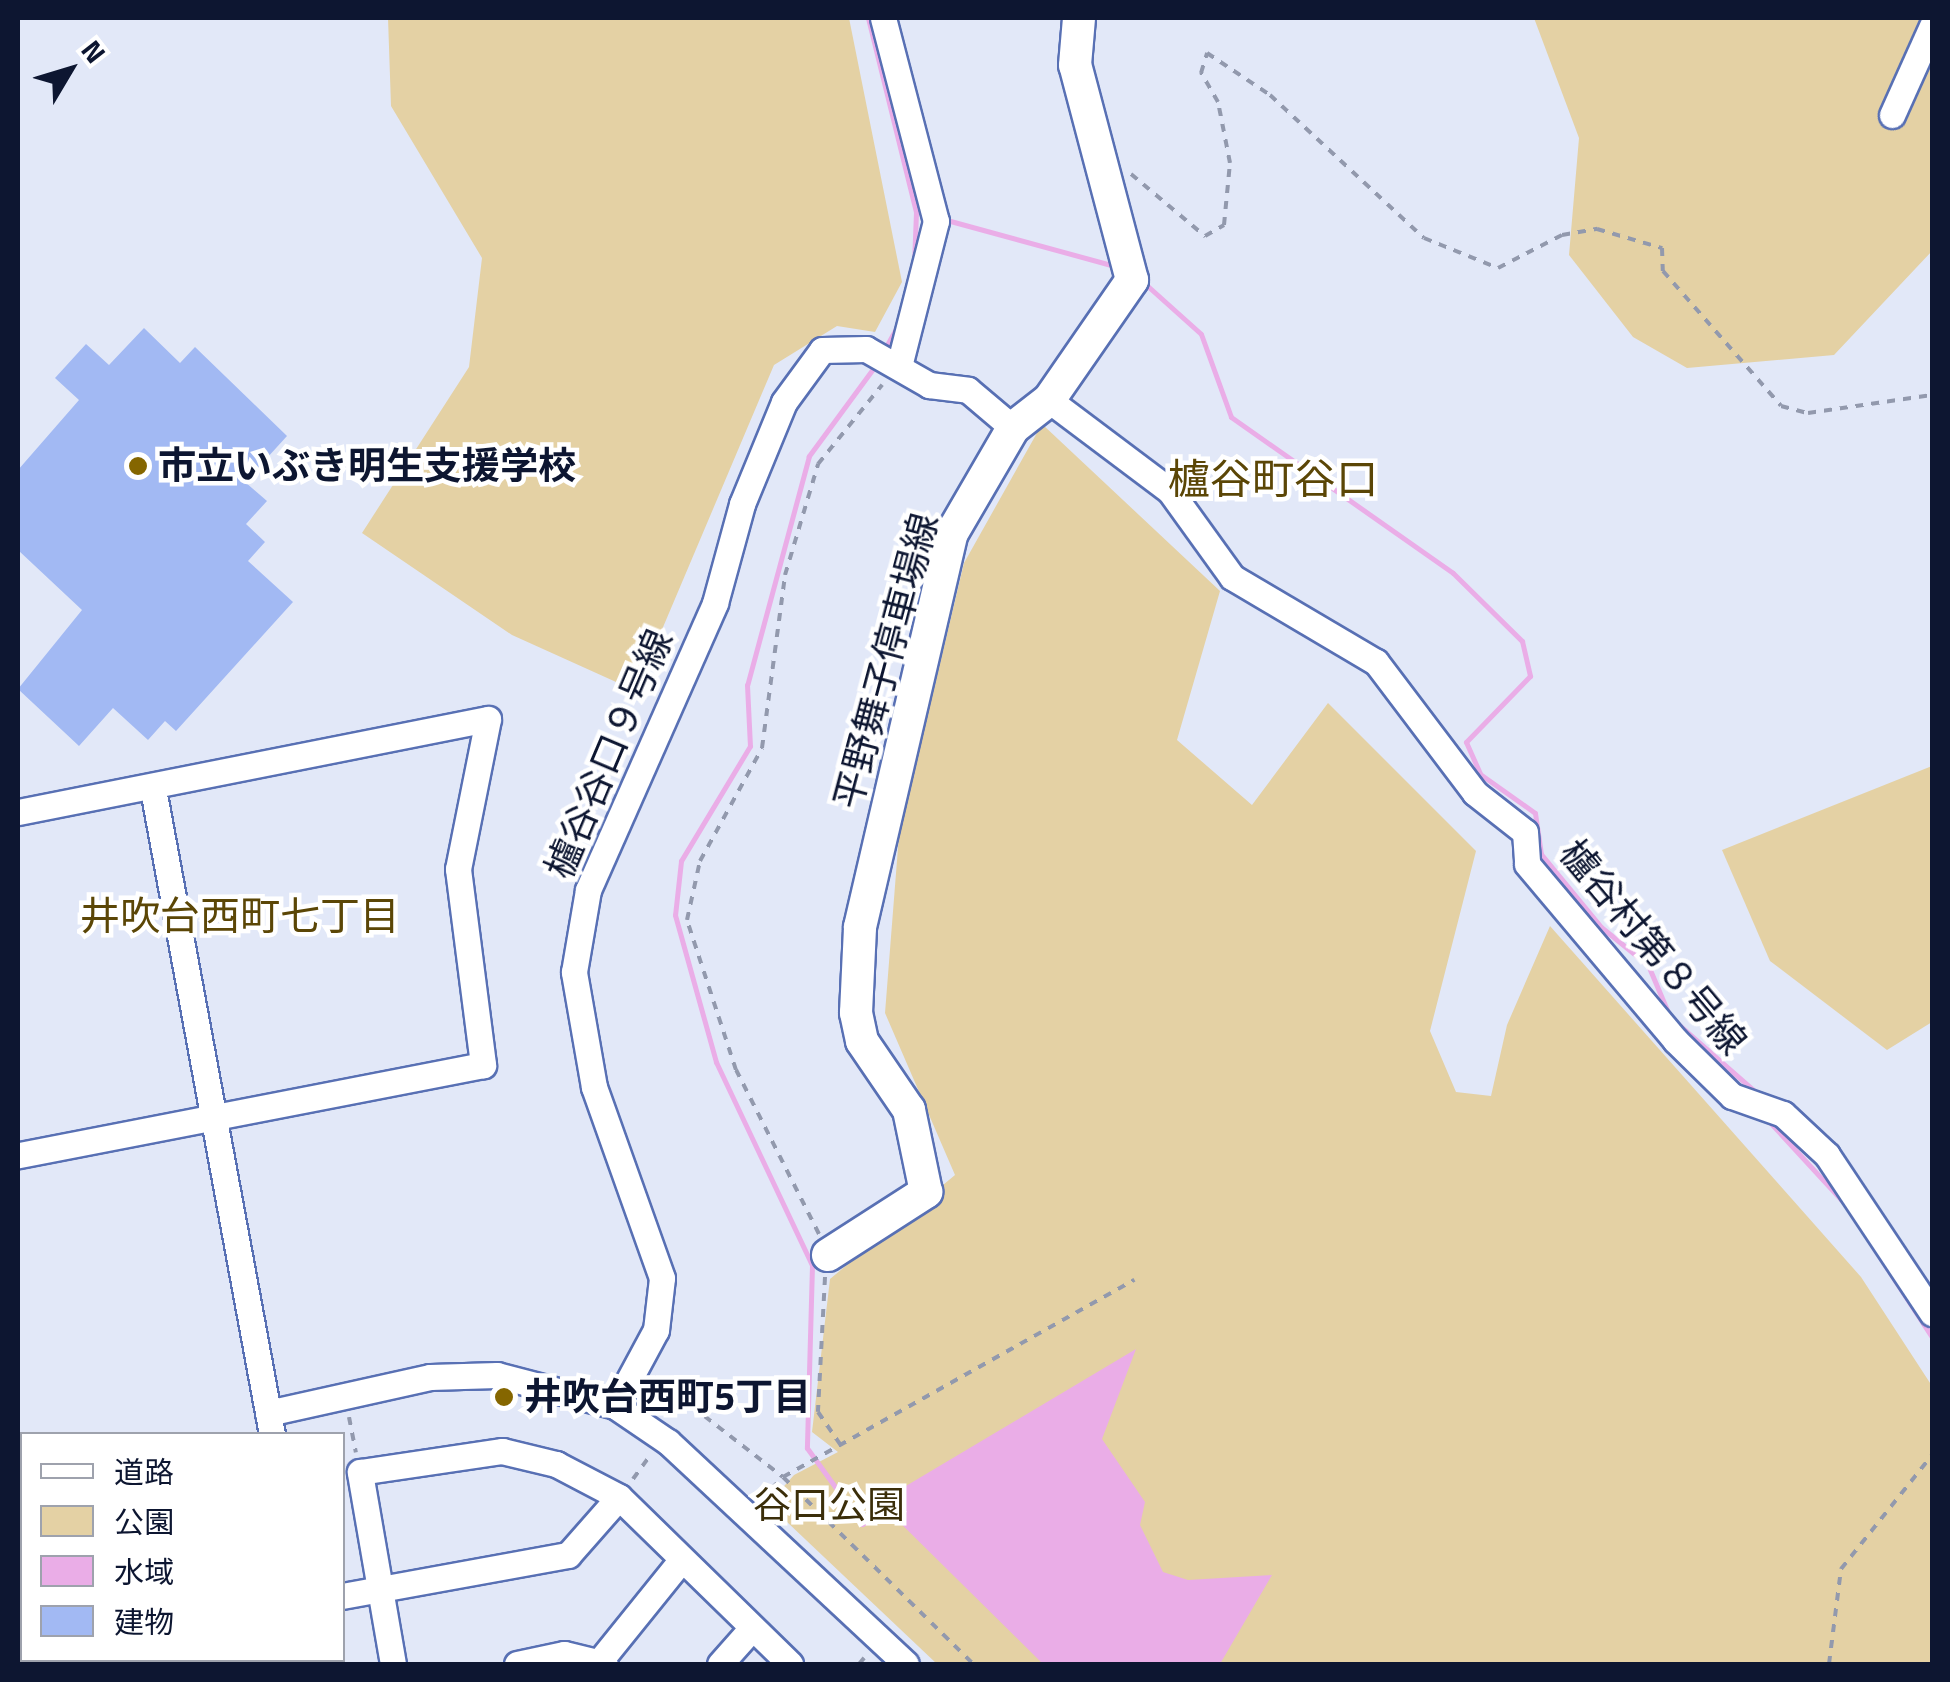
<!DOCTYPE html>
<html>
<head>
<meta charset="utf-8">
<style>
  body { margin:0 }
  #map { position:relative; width:1950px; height:1682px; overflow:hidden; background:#e2e8f8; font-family:"Titillium Web","Noto Sans JP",sans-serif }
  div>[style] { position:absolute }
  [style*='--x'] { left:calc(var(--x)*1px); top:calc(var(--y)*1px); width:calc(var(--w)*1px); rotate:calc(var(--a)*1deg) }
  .green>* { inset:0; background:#e4d1a4 }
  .water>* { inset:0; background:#eaade7 }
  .stream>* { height:5px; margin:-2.5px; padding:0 2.5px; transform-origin:2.5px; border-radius:2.5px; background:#eaade7 }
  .building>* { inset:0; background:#a2b9f3 }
  .path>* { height:4px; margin-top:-2px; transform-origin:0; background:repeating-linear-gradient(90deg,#9299ad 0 8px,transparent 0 16px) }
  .roads { filter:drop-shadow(2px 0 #5870b4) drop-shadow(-2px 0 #5870b4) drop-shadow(0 2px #5870b4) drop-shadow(0 -2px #5870b4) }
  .minor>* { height:25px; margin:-12.5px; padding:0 12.5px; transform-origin:12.5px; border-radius:12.5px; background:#fff }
  .major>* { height:32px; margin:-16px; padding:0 16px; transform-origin:16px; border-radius:16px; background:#fff }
  .dots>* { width:28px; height:28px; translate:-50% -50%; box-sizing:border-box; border:5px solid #fff; border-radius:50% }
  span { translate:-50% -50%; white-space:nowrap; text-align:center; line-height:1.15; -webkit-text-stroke:9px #fff; paint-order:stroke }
  .poi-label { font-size:38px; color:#0d1631; font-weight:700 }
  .left { translate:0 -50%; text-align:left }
  .street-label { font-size:38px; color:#0d1631 }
  .park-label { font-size:38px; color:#3b2e0a }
  .neighbourhood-label { font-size:40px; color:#5b4606 }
  .quarter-label { font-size:42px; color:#5b4606 }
  .frame { position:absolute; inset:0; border:20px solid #0d1631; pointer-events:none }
  .legend { position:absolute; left:20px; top:1432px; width:325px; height:230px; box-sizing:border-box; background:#fff; border:2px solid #9ea2ad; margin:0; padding:12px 18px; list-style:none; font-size:30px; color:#0d1631 }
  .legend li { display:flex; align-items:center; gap:20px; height:50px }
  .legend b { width:50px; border:2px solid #9ea2ad }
  .north { position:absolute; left:20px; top:20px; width:100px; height:100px; -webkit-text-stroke:8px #fff; paint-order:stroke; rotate:52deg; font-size:28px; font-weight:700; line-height:40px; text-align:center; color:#0d1631 }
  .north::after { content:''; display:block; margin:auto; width:35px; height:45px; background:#0d1631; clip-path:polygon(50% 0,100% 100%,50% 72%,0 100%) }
</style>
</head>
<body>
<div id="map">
  <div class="green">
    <i style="clip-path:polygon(388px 18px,849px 18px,902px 282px,875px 332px,837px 326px,774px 365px,636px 691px,512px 635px,362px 533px,469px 367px,482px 258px,391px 106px)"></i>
    <i style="clip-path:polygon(1534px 18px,1932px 18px,1932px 251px,1834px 355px,1687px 368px,1633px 337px,1569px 255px,1579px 138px)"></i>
    <i style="clip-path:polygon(1042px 424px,1220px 591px,1177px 740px,1252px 805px,1328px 703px,1476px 851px,1430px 1031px,1456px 1092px,1491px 1096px,1507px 1025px,1550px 926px,1861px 1277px,1932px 1386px,1932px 1664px,937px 1664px,768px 1504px,794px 1475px,838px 1452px,812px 1432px,830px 1279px,955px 1175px,885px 1013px,899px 835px,964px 563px)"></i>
    <i style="clip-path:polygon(1932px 766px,1932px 1022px,1887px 1050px,1770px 961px,1722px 850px)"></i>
  </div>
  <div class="water">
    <i style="clip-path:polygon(1136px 1349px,1102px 1439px,1145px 1502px,1140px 1525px,1163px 1572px,1188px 1580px,1272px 1575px,1220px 1664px,1043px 1664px,879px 1502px)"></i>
  </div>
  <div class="stream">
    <i style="--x:868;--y:18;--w:200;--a:76.1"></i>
    <i style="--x:916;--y:212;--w:52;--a:92.2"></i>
    <i style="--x:943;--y:219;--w:178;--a:15.3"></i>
    <i style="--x:1142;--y:281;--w:79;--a:41.9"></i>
    <i style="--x:1201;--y:334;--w:88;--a:70.1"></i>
    <i style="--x:1231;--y:417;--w:271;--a:35.1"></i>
    <i style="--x:1453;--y:573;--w:97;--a:44.6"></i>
    <i style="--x:1522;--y:641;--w:36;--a:77"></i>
    <i style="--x:1530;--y:676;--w:92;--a:134.1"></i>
    <i style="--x:1466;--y:742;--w:35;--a:66"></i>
    <i style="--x:1480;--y:774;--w:67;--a:35.3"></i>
    <i style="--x:1535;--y:813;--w:41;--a:81.7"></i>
    <i style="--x:1541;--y:854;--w:94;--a:50.6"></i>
    <i style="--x:1601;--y:927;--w:60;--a:39"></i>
    <i style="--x:1648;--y:965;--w:56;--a:67.1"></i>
    <i style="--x:1670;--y:1017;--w:117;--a:41.2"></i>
    <i style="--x:883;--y:352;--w:29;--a:-61"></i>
    <i style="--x:875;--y:366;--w:112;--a:126.3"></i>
    <i style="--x:809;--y:456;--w:237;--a:105.1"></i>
    <i style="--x:747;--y:685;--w:61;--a:87.2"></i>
    <i style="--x:750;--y:746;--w:134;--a:121"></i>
    <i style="--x:681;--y:861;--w:54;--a:96.3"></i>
    <i style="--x:675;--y:915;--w:153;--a:74.4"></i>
    <i style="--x:716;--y:1062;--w:225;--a:64.7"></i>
    <i style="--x:812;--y:1265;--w:183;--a:91.6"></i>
    <i style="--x:807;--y:1448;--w:94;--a:54.1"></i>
    <i style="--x:862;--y:1524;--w:30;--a:-24"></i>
    <i style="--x:1766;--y:1118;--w:118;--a:47.4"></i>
    <i style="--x:1855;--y:1219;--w:141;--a:56.9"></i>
  </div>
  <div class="building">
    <i style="clip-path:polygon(144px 328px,180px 363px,195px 347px,287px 436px,245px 482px,267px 501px,246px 524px,265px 542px,248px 561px,293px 602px,176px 731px,165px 721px,148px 740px,113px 708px,79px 746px,18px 689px,82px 610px,18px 550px,18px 470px,79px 400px,55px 378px,86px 344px,109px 365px)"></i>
  </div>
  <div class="path">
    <i style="--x:1131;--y:174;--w:97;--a:40"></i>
    <i style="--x:1205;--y:236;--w:22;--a:-30"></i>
    <i style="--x:1224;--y:225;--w:62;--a:-84.5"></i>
    <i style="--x:1230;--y:163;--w:62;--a:-101.1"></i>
    <i style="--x:1218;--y:102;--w:34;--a:-120"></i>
    <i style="--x:1201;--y:73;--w:21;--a:-73"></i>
    <i style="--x:1207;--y:53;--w:76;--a:33.7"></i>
    <i style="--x:1270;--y:95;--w:210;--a:42.9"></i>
    <i style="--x:1424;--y:238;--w:80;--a:22.1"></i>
    <i style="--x:1498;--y:268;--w:72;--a:-27.3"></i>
    <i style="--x:1562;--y:235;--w:36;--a:-10"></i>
    <i style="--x:1597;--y:229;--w:68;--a:16.3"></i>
    <i style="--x:1662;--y:248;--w:23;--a:88"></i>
    <i style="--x:1663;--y:271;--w:179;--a:48.8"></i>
    <i style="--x:1781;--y:406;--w:28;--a:15"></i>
    <i style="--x:1808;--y:413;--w:125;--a:-8.3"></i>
    <i style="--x:819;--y:1234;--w:184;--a:-116.8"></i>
    <i style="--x:736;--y:1070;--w:158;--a:-108.1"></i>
    <i style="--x:687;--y:920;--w:60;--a:-77.6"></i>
    <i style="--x:700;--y:861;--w:129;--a:-61.2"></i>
    <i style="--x:762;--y:748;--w:175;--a:-82.4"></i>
    <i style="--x:785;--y:575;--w:116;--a:-73.4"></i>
    <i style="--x:818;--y:464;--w:102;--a:-51"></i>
    <i style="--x:825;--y:1277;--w:135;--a:93"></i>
    <i style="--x:818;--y:1412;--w:42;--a:55.6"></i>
    <i style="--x:654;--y:1377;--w:163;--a:37.8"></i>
    <i style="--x:783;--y:1477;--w:267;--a:44.5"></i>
    <i style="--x:349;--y:1417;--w:36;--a:79"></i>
    <i style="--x:633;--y:1479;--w:31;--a:-54"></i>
    <i style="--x:760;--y:1500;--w:33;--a:-45"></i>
    <i style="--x:783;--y:1477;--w:403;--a:-29.3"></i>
    <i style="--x:859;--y:1664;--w:8;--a:-50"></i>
    <i style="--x:1829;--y:1664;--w:96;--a:-82.8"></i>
    <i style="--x:1841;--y:1569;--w:146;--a:-51.4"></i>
  </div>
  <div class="roads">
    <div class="minor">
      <i style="--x:883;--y:18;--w:210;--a:75.4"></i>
      <i style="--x:936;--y:221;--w:150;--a:104.3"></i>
      <i style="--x:1892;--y:115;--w:98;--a:-65.8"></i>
      <i style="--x:1049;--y:400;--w:151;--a:36.9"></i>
      <i style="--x:1170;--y:491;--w:106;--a:54.2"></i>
      <i style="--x:1232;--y:577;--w:167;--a:30.6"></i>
      <i style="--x:1376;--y:662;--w:164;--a:52.9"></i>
      <i style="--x:1475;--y:793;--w:63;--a:38"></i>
      <i style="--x:1525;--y:832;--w:32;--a:86"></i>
      <i style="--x:1527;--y:864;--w:230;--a:49.9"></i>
      <i style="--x:1675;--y:1040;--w:80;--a:44.5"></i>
      <i style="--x:1732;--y:1096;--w:54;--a:19.4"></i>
      <i style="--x:1783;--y:1114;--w:60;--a:43"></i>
      <i style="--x:1827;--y:1155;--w:190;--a:56.4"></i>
      <i style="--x:153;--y:789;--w:656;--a:79.55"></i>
      <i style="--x:18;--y:812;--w:479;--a:-11.2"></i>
      <i style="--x:488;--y:719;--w:153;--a:101.3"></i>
      <i style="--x:458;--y:869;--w:198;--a:82.7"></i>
      <i style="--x:483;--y:1065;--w:474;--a:169"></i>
      <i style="--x:615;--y:1406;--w:86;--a:-61.7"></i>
      <i style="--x:656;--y:1330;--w:52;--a:-83.4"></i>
      <i style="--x:662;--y:1278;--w:203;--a:-109.6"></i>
      <i style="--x:594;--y:1087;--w:117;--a:-99.9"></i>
      <i style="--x:574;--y:972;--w:83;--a:-80.3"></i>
      <i style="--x:588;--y:890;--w:314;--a:-66.1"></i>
      <i style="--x:715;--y:603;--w:103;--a:-74.7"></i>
      <i style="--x:742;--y:504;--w:110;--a:-67.6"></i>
      <i style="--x:784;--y:402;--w:64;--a:-53.8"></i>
      <i style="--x:822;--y:350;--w:44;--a:-1.3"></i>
      <i style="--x:866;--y:349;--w:73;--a:29.7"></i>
      <i style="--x:929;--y:385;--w:39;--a:7"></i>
      <i style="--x:968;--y:390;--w:59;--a:40.2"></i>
      <i style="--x:268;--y:1413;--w:166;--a:-12.5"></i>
      <i style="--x:430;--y:1377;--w:67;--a:-1.7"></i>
      <i style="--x:497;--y:1375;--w:122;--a:14.7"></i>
      <i style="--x:615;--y:1406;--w:64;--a:34.2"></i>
      <i style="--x:668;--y:1442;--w:325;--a:43"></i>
      <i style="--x:18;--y:1516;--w:4;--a:-14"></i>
      <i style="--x:342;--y:1596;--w:230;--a:-10.3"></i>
      <i style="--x:568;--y:1555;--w:77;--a:-48.7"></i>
      <i style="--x:18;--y:1601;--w:4;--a:-14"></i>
      <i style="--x:37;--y:1660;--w:4;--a:76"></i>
      <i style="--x:136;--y:1660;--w:4;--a:76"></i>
      <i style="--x:231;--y:1660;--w:4;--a:76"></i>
      <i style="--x:313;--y:1660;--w:4;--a:76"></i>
      <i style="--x:599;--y:1662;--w:132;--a:-51.1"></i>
      <i style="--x:393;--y:1664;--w:195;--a:-99.8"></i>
      <i style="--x:360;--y:1472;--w:144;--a:-8.4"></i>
      <i style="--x:502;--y:1451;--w:56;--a:13.5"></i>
      <i style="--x:556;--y:1464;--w:71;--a:27.6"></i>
      <i style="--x:619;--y:1497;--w:239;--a:44.3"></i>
      <i style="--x:517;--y:1664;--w:48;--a:-12"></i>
      <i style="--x:564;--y:1654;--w:42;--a:13.7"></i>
      <i style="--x:720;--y:1664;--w:48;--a:-48.4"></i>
    </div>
    <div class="major">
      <i style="--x:828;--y:1255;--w:117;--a:-32.7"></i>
      <i style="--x:926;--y:1192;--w:84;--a:-101.7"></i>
      <i style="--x:909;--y:1110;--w:83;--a:-124.3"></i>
      <i style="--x:862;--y:1041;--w:29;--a:-102"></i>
      <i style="--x:856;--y:1013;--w:86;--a:-87.3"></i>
      <i style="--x:860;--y:927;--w:405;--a:-76.9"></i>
      <i style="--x:952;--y:533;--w:121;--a:-59.8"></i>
      <i style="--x:1013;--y:428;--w:46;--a:-37.9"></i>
      <i style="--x:1049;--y:400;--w:146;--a:-55.3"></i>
      <i style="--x:1132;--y:280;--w:222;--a:-104.8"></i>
      <i style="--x:1075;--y:65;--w:47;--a:-85.1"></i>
    </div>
  </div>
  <div class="dots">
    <i style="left:138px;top:466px;background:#856600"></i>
    <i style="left:504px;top:1397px;background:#856600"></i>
  </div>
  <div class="poi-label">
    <span class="left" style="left:158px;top:466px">市立いぶき明生支援学校</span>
    <span class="left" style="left:524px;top:1397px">井吹台西町5丁目</span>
  </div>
  <div class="street-label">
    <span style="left:886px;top:661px;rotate:-75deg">平野舞子停車場線</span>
    <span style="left:609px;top:754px;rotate:-67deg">櫨谷谷口９号線</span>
    <span style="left:1653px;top:947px;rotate:50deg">櫨谷村第８号線</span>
  </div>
  <div class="park-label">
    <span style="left:829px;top:1505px">谷口公園</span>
  </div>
  <div class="neighbourhood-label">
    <span style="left:240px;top:916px">井吹台西町七丁目</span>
  </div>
  <div class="quarter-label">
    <span style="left:1273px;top:478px">櫨谷町谷口</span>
  </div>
  <div class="frame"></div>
  <ul class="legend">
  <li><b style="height:12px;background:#fff"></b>道路</li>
  <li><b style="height:28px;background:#e4d1a4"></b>公園</li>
  <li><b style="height:28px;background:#eaade7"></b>水域</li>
  <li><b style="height:28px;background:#a2b9f3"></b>建物</li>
  </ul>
  <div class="north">N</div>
</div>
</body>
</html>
